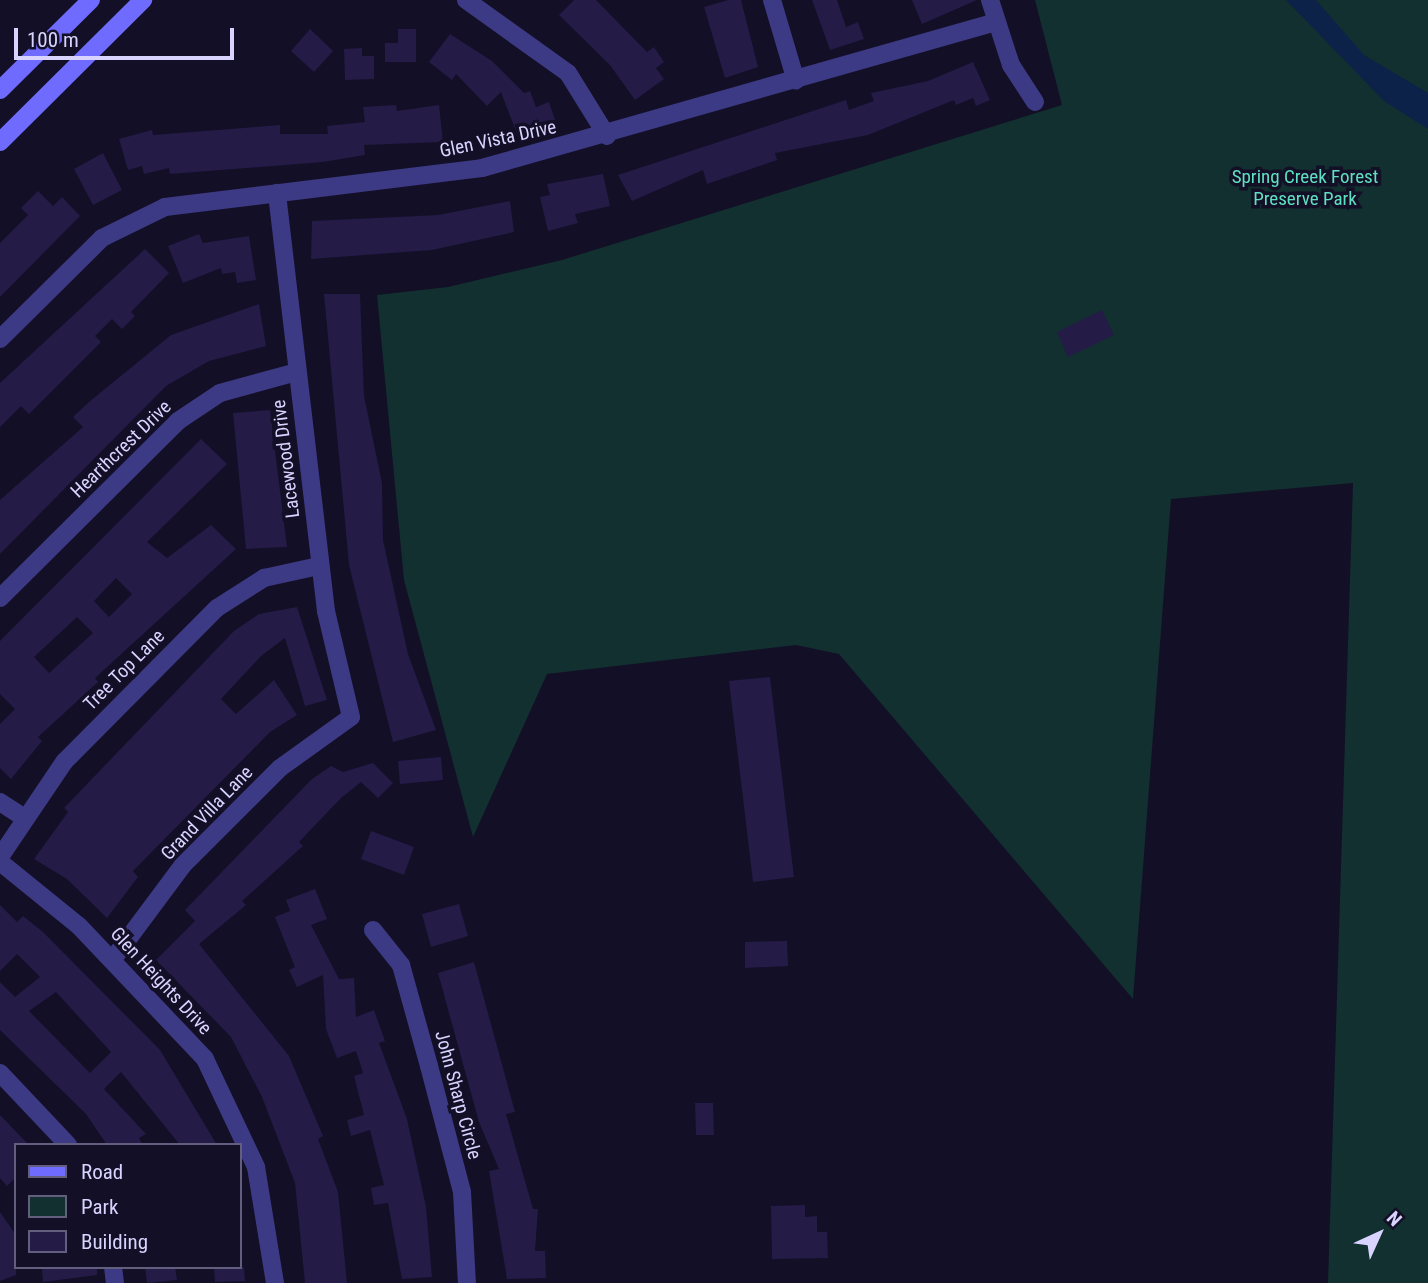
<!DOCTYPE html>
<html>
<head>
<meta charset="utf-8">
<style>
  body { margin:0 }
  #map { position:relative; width:1428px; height:1283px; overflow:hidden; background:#130f26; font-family:"Roboto Condensed",sans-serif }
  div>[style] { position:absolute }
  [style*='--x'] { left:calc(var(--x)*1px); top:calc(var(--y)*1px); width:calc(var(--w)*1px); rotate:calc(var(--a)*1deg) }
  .green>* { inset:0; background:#12302f }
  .water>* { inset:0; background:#0c2248 }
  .building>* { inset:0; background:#241b47 }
  .street>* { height:18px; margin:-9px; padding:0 9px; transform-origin:9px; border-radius:9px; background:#3d3a85 }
  .secondary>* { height:18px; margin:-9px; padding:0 9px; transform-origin:9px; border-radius:9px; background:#6f6bff }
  span { translate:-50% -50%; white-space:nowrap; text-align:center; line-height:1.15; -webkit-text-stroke:7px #130f26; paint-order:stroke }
  .street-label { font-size:19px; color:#d9d4ff }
  .park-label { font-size:19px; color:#5fe0c0 }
  .legend { position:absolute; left:14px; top:1143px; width:228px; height:126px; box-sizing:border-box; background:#130f26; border:2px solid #625e7d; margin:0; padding:9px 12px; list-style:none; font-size:21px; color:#d9d4ff }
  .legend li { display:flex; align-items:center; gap:14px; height:35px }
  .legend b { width:35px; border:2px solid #625e7d }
  .north { position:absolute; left:1344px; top:1199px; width:70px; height:70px; -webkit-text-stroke:5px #130f26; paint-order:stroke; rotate:45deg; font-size:19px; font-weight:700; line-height:28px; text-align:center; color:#d9d4ff }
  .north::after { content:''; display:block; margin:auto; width:24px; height:32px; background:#d9d4ff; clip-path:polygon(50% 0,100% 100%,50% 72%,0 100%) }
  .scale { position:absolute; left:14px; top:28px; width:220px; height:32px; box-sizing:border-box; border:4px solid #d9d4ff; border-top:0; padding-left:9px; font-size:21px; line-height:24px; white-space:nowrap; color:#d9d4ff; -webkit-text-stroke:5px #130f26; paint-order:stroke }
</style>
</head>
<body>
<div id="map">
  <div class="green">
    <i style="clip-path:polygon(1035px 0,1428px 0,1428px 1283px,1328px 1283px,1353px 483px,1171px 499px,1133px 999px,839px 654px,796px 645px,547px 674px,473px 837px,404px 580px,377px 295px,448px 287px,562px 260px,1062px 105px)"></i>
  </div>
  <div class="water">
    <i style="clip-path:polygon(1286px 0,1316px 0,1364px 55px,1428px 93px,1428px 129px,1384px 101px)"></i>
  </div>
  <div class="building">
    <i style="clip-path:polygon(574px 0,596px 0,647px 52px,654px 47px,664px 62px,656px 68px,664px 79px,635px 100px,610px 65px,559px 15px)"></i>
    <i style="clip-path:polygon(728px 0,741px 0,758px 67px,725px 78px,704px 7px)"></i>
    <i style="clip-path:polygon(812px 0,837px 0,846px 27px,858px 22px,864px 39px,830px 50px)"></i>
    <i style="clip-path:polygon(912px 0,977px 0,922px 24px)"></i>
    <i style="clip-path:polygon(310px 29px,333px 51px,314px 72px,291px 51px)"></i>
    <i style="clip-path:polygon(398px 29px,416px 29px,416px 62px,385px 62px,385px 43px,398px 43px)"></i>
    <i style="clip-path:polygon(450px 34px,492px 61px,524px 93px,530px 91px,536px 107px,549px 102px,555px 120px,517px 134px,501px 92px,487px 106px,456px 74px,452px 80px,429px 62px)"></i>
    <i style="clip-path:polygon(362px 48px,362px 56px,374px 56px,374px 79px,345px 80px,344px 49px)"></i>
    <i style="clip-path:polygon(973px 62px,990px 100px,976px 106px,973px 98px,956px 105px,954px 100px,868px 135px,775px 153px,777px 160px,707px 184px,703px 170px,632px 201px,618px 175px,846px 100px,849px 110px,874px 101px,871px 93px,928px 81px)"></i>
    <i style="clip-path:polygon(396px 105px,397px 111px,439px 105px,443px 142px,364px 145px,365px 155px,323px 162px,170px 174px,169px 168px,144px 174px,142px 166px,128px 170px,119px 139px,152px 130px,153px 135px,280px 125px,280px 134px,328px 134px,327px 126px,365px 122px,363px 107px)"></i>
    <i style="clip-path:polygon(103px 153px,122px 190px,93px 205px,74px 169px)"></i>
    <i style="clip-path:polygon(603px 174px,610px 206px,575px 214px,578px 223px,548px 231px,540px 197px,550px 195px,547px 184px)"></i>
    <i style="clip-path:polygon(38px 191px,53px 206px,62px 197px,80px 216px,0 297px,0 243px,28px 215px,21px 208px)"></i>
    <i style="clip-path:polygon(510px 201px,514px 232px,432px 250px,311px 259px,312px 221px,438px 215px)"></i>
    <i style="clip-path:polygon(199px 234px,203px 243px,249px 236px,256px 280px,237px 283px,235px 272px,222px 274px,221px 268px,183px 283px,168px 246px)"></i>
    <i style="clip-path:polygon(145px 249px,169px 273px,131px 312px,135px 316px,122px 329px,112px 319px,95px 336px,101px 342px,29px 414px,21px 406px,0 427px,0 383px)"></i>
    <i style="clip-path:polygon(324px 294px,360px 294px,364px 396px,382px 483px,383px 540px,408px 654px,436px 730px,393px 742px,349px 565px)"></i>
    <i style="clip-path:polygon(259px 304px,266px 346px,209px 361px,166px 386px,0 554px,0 500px,83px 427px,73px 417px,89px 402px,171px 335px)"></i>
    <i style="clip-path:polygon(1102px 310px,1114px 335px,1068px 357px,1057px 332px)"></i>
    <i style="clip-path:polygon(270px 410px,287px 547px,246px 549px,233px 413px)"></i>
    <i style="clip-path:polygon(evenodd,201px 439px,227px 464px,147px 542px,167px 558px,211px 525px,236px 549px,95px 678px,98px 682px,38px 737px,42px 741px,11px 779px,0 768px,0 724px,15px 709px,0 694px,0 641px,201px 439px,116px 578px,132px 594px,109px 617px,94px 601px,116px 578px,201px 439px,77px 617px,93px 633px,49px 673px,34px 657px,77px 617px)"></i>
    <i style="clip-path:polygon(297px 607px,327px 700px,305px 706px,285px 638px,261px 656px,221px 699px,236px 714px,274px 680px,297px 715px,270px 732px,133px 871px,138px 877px,107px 918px,67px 879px,34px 859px,68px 812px,64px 808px,234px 631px,259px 614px)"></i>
    <i style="clip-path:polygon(770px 677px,794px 877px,753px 882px,729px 681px)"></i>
    <i style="clip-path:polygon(441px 757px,443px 780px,400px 784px,398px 761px)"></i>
    <i style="clip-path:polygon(373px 763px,393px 783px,378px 798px,361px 782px,341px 798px,299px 842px,303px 846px,242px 901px,246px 905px,199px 944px,289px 1056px,323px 1136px,318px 1139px,338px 1192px,347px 1283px,305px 1283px,295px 1183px,262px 1097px,231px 1037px,156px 960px,195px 921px,185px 910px,312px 779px,331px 766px,343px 772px)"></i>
    <i style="clip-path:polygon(371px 831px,414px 847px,404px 875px,361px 859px)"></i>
    <i style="clip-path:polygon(315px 889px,327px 919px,311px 925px,339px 979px,354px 978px,356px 1017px,374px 1010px,385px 1041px,379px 1043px,407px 1119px,426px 1207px,432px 1277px,402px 1279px,388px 1203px,374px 1205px,371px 1188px,384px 1185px,370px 1130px,351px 1136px,347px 1120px,364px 1115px,354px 1076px,363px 1073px,356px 1051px,337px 1058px,326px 1029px,323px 975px,297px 987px,289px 970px,295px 967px,275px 917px,290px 911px,286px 900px)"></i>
    <i style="clip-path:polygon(459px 904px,468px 936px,431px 947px,422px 914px)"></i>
    <i style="clip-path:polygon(evenodd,0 905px,17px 922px,23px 916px,43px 932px,160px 1050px,217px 1145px,180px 1145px,121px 1072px,104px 1089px,146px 1134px,139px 1138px,143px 1145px,107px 1145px,86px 1114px,0 1030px,0 982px,15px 997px,40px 977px,17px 954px,0 971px,0 905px,56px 992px,111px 1052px,90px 1073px,29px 1011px,56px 992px)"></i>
    <i style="clip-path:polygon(787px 941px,788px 966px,745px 968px,745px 942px)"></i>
    <i style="clip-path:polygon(474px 962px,515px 1112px,506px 1114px,533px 1209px,538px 1209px,535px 1251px,545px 1251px,546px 1278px,507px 1279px,489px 1171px,499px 1169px,479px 1122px,438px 973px)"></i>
    <i style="clip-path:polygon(695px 1103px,713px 1103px,714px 1135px,696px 1135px)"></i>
    <i style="clip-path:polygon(0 1115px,29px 1145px,16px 1145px,16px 1177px,7px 1186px,0 1178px)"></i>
    <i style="clip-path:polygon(805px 1205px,805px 1217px,817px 1216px,817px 1232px,827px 1232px,828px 1258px,772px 1259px,771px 1206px)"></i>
    <i style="clip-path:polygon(0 1212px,16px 1235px,16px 1275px,0 1281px)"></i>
    <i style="clip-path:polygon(42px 1267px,97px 1267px,97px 1275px,43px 1282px)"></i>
    <i style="clip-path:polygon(145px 1267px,175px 1267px,177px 1280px,147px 1283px)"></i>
    <i style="clip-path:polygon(214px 1267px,244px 1267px,245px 1281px,215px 1282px)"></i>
  </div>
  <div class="street">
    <i style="--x:466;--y:0;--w:125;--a:35.6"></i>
    <i style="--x:568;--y:73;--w:74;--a:58.2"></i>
    <i style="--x:772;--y:0;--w:84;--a:73.5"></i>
    <i style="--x:990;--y:0;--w:68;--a:72.1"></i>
    <i style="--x:1011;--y:65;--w:44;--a:57"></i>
    <i style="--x:0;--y:339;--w:144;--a:-44.7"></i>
    <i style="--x:102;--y:238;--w:70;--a:-26.2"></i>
    <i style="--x:165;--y:207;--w:319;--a:-7"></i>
    <i style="--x:482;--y:168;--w:534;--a:-15.86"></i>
    <i style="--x:0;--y:598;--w:251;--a:-44.8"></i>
    <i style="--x:178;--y:421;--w:50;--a:-33.7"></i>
    <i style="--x:220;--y:393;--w:80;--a:-15.3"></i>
    <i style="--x:0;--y:802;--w:30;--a:33"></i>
    <i style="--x:0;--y:857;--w:115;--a:-56"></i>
    <i style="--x:64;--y:762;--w:217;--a:-45.2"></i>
    <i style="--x:217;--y:608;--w:56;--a:-32.6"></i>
    <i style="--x:264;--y:578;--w:56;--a:-12.3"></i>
    <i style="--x:0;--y:862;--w:102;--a:39"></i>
    <i style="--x:79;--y:926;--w:183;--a:46.5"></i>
    <i style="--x:205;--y:1059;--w:119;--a:64.7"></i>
    <i style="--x:256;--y:1167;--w:118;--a:80.7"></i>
    <i style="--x:373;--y:930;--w:45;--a:51.3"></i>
    <i style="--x:401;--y:965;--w:105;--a:74.5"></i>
    <i style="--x:429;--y:1066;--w:130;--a:75.3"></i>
    <i style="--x:462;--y:1192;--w:91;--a:86.9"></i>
    <i style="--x:113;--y:959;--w:117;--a:-53.3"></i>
    <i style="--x:183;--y:865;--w:137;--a:-45"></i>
    <i style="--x:280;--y:768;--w:87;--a:-35.7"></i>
    <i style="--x:351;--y:717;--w:109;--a:-103.3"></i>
    <i style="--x:326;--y:611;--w:421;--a:-96.7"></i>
    <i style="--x:0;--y:1073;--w:99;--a:46.6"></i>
    <i style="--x:113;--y:1267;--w:16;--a:83"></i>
  </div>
  <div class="secondary">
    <i style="--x:0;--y:90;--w:128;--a:-44.7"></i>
    <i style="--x:0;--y:142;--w:202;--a:-44.8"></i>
  </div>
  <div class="street-label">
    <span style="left:498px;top:139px;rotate:-12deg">Glen Vista Drive</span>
    <span style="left:121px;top:449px;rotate:-44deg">Hearthcrest Drive</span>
    <span style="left:286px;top:459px;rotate:-97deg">Lacewood Drive</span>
    <span style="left:124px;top:670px;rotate:-45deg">Tree Top Lane</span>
    <span style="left:207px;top:813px;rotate:-46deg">Grand Villa Lane</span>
    <span style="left:161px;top:981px;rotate:47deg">Glen Heights Drive</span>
    <span style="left:458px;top:1095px;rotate:75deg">John Sharp Circle</span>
  </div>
  <div class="park-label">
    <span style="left:1305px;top:188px">Spring Creek Forest<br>Preserve Park</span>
  </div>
  <ul class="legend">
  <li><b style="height:9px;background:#6f6bff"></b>Road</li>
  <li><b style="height:19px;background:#12302f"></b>Park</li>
  <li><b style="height:19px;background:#241b47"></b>Building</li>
  </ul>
  <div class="north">N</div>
  <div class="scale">100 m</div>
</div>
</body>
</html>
